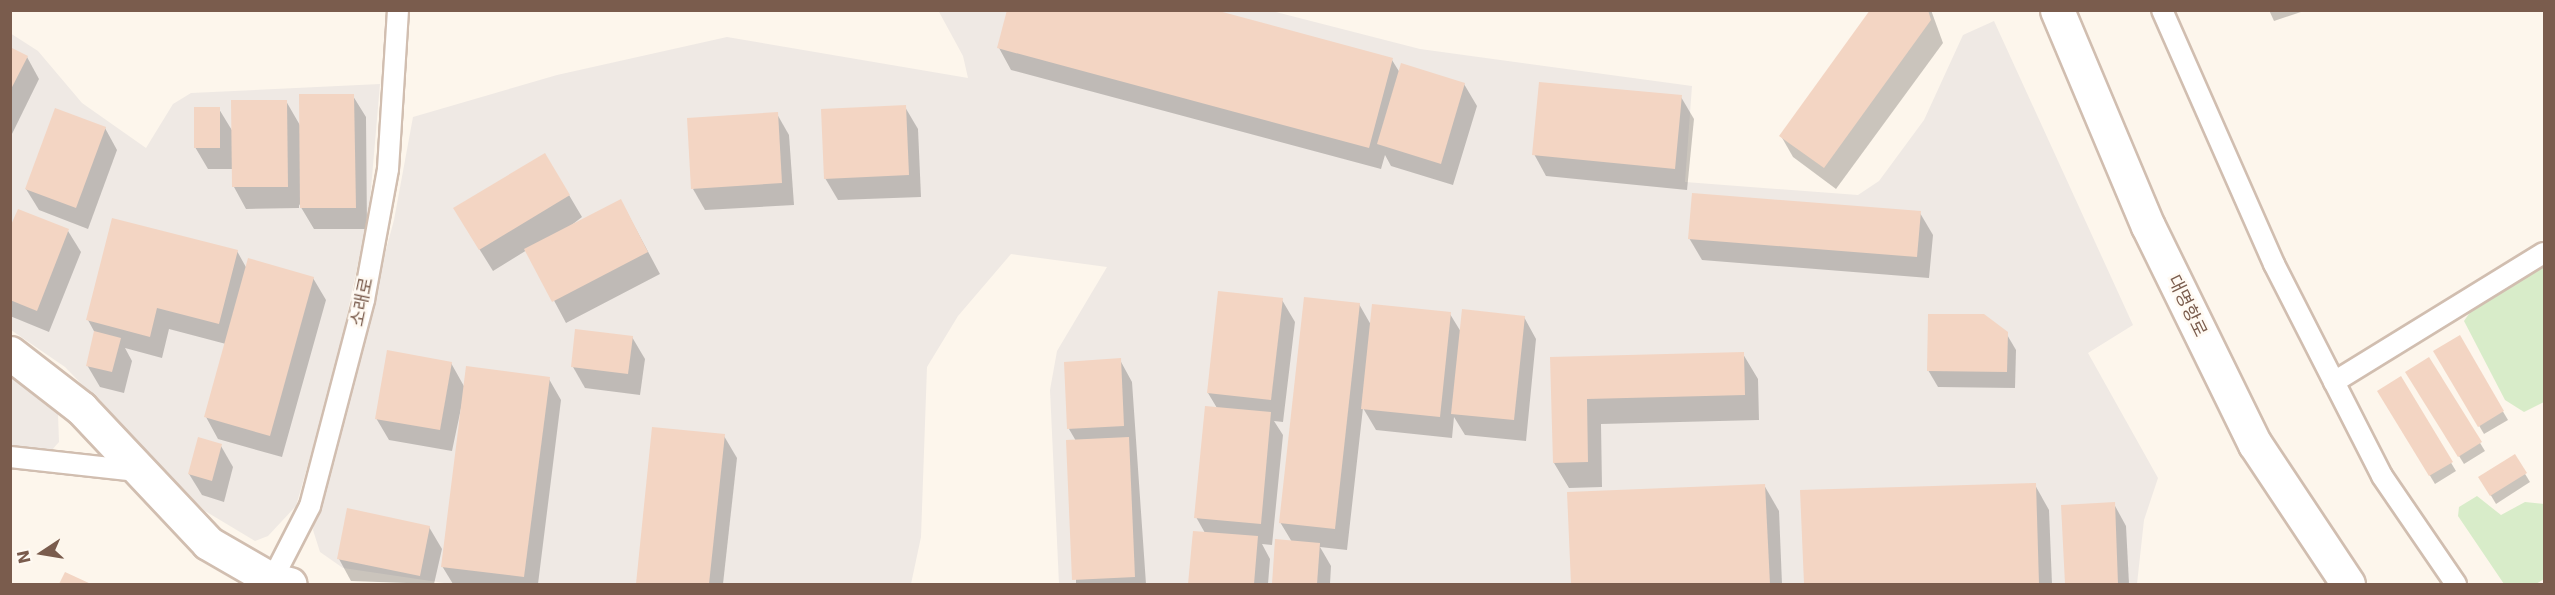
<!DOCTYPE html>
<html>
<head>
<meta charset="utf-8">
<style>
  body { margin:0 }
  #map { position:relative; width:2555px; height:595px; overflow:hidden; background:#fdf6ec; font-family:"DejaVu Sans","Noto Sans KR",sans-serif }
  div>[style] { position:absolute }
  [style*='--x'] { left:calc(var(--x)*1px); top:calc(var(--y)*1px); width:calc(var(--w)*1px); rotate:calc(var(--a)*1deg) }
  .industrial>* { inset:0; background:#efe9e4 }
  .green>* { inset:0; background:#d8ecc9 }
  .shadow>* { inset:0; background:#0003 }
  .building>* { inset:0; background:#f3d5c3 }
  .roads { filter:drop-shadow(2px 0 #d1beb0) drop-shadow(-2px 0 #d1beb0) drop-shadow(0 2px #d1beb0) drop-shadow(0 -2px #d1beb0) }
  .service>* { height:20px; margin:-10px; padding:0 10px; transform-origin:10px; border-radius:10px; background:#fff }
  .tertiary>* { height:33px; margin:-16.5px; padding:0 16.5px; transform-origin:16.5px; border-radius:16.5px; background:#fff }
  .secondary>* { height:33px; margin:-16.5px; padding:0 16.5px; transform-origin:16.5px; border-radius:16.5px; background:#fff }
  span { translate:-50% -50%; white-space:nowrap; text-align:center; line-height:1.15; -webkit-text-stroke:5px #fffaf3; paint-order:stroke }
  .street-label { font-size:18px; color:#7a5c4d }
  .frame { position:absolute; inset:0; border:12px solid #7a5c4d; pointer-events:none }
  .north { position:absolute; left:12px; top:523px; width:60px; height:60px; -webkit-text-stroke:4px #fffaf3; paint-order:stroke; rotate:258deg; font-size:16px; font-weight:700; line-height:24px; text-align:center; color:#7a5c4d }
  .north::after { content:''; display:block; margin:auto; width:21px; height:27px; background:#7a5c4d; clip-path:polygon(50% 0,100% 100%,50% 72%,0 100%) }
</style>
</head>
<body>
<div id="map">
  <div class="industrial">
    <i style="clip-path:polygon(938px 10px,1272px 11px,1420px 49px,1692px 86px,1685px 182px,1858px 195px,1879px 181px,1924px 120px,1963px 35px,1994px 21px,2133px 325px,2088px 353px,2158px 478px,2144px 520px,2137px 584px,1059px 584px,1050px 390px,1057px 351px,1107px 267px,1011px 254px,958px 316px,927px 367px,921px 537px,911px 584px,451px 584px,343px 568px,320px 552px,313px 530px,316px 509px,394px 220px,413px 117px,557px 75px,727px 37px,968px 78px,963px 56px)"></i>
    <i style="clip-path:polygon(10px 33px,38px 51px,82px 103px,146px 148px,173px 104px,191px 93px,380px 84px,369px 212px,336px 367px,296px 506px,268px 536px,255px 541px,205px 511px,65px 367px,11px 330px)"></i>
    <i style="clip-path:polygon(10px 369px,58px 414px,59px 442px,51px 451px,11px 451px)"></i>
  </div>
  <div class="green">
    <i style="clip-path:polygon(2544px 265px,2544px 402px,2524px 412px,2505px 400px,2464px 321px,2473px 308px)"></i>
    <i style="clip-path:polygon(2477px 496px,2501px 515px,2525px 502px,2544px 504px,2544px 579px,2536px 584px,2504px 584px,2458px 516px,2459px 507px)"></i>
  </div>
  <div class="shadow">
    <i style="clip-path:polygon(1872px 10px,1931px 10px,1943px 43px,1836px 189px,1793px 157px,1781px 136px)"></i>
    <i style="clip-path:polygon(2269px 10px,2307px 10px,2274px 21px)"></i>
    <i style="clip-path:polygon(999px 48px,1392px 60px,1400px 73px,1464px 84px,1477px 106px,1453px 185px,1391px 166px,1385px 155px,1381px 169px,1011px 70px)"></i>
    <i style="clip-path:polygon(10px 49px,27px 57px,39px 79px,10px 138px)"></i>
    <i style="clip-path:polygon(353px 96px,366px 117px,367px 229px,314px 229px,299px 204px,299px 208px,246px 209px,234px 187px,233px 169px,208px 169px,195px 147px,219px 109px,233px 132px,286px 101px,301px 127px)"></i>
    <i style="clip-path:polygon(1681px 97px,1694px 119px,1687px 190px,1546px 176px,1534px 154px)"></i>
    <i style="clip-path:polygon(905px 107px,918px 129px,921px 197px,838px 200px,825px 178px)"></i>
    <i style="clip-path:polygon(777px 114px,789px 135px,794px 205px,705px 210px,693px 189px)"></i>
    <i style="clip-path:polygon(105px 128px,117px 150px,88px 229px,39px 210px,26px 189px)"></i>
    <i style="clip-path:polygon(569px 195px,582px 217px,569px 227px,621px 201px,660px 274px,566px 323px,527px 250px,493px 271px,468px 231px)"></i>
    <i style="clip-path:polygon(1920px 213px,1933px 235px,1929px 278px,1702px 260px,1689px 238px)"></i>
    <i style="clip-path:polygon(10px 231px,68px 231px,81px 252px,49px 332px,10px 316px)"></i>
    <i style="clip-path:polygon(237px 251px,247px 269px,313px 278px,326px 300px,282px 457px,218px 439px,206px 417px,226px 344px,169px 329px,162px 358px,125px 348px,132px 361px,124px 393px,100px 387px,87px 365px,95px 333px,88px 320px)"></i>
    <i style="clip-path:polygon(1282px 300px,1295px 322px,1283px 422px,1274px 421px,1283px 435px,1272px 545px,1262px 544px,1270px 559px,1268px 584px,1190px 584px,1194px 532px,1205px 533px,1196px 517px,1217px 408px,1208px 393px)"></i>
    <i style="clip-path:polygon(1359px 304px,1371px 325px,1450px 314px,1461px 332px,1524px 317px,1536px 339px,1526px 441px,1465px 435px,1454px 417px,1452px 438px,1376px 430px,1363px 408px,1347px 550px,1320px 547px,1331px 566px,1330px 584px,1273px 584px,1276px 541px,1292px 542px,1280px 522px)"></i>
    <i style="clip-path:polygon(2006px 333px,2016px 350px,2015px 388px,1938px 387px,1928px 370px)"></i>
    <i style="clip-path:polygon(632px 337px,645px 359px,640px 395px,585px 388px,573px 367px)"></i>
    <i style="clip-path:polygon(2459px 337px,2508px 420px,2484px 434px,2435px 351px)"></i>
    <i style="clip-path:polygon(1743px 354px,1758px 379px,1759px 420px,1601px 424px,1602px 487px,1569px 488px,1554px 463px,1551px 358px)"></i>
    <i style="clip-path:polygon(2428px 359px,2485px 451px,2464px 464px,2412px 381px)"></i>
    <i style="clip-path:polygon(1120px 360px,1132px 382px,1146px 584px,1076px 584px,1076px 441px,1069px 429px)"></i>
    <i style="clip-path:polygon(451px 363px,465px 388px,549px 379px,561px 400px,538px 584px,453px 584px,442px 566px,464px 394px,452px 451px,389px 440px,376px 418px)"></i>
    <i style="clip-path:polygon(2400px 378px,2456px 471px,2435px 484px,2379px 391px)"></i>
    <i style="clip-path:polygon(654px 428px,724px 436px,737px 458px,723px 584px,637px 584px)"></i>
    <i style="clip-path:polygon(221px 446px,233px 467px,224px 502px,202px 495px,189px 474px)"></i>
    <i style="clip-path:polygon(2514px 456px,2530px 482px,2496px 504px,2480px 477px)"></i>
    <i style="clip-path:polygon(1764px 485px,1779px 511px,1782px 584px,1572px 584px,1568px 493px)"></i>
    <i style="clip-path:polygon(2035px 485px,2049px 510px,2052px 584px,1805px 584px,1802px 491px)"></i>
    <i style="clip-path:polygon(2114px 504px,2126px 526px,2129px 584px,2067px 584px,2063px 506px)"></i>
    <i style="clip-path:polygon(429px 527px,442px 549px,434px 584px,351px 581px,339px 559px)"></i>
  </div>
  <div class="building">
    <i style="clip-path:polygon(1007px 10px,1215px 10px,1393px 58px,1369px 148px,997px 48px)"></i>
    <i style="clip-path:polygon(1870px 10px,1928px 10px,1931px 20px,1824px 168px,1779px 136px)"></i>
    <i style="clip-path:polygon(10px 47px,28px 56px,10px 91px)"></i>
    <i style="clip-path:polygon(1401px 63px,1465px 83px,1441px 164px,1377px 144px)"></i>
    <i style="clip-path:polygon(1539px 82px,1682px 95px,1675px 169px,1532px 155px)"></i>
    <i style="clip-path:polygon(299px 94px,354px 94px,356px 208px,300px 208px)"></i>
    <i style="clip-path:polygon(231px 100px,287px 100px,288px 187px,232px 187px)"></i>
    <i style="clip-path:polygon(906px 105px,909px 175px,824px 179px,821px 109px)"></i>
    <i style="clip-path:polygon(194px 107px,220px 107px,220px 148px,194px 148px)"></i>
    <i style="clip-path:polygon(55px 108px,106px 127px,76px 208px,25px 189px)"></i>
    <i style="clip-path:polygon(778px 112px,782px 183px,691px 189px,687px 118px)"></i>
    <i style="clip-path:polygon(545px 153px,570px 195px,479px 250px,453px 208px)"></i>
    <i style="clip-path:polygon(1692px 193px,1921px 211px,1917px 257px,1688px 239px)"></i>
    <i style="clip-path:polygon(621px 199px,648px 252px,552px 302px,524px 249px)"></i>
    <i style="clip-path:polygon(18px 209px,69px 229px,37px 311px,10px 300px,10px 227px)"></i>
    <i style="clip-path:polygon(112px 218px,238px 250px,219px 324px,157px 308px,150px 337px,86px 320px)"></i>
    <i style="clip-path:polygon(248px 258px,314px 277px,270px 436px,204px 417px)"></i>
    <i style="clip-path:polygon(1218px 291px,1283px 298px,1271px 400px,1207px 393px)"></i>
    <i style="clip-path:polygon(1304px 297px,1360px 303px,1335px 529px,1279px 523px)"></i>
    <i style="clip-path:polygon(1372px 304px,1451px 312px,1440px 417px,1361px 409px)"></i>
    <i style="clip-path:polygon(1462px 309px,1525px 316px,1514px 420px,1451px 414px)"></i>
    <i style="clip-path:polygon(1928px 314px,1984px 314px,2008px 332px,2007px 372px,1927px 371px)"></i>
    <i style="clip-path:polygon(575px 329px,633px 336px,628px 374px,571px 367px)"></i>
    <i style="clip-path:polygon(94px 331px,121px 338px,112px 372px,86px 366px)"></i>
    <i style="clip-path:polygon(2460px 335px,2504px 411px,2478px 427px,2433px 351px)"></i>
    <i style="clip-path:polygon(387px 350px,452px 362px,440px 430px,375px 419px)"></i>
    <i style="clip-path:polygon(1744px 352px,1745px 395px,1587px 399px,1588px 462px,1553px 463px,1550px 357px)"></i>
    <i style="clip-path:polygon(2429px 357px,2482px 442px,2458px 457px,2405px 372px)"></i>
    <i style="clip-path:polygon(1121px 358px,1124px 426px,1067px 429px,1064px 362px)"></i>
    <i style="clip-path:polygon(466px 366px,550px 377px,524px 577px,441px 567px)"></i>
    <i style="clip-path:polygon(2401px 376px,2453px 462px,2429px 476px,2377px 391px)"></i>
    <i style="clip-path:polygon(1205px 406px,1271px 412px,1261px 524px,1194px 518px)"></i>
    <i style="clip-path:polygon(652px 427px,725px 434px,709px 584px,636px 584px)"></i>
    <i style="clip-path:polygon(198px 437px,222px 444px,212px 481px,188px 474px)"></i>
    <i style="clip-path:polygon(1129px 437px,1135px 577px,1072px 580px,1066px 440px)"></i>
    <i style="clip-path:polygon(2515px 454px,2527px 473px,2490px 496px,2478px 477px)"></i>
    <i style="clip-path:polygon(2036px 483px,2039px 584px,1804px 584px,1800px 490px)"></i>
    <i style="clip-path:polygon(1765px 484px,1770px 584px,1571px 584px,1567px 492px)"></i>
    <i style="clip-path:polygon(2115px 502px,2118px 584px,2065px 584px,2061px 505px)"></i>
    <i style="clip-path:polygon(347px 508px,430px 526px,420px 576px,337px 559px)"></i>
    <i style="clip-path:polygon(1193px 531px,1258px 536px,1254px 584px,1188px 584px)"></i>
    <i style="clip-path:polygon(1275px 539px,1320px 543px,1317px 584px,1272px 584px)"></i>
    <i style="clip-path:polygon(65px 572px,91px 584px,59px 584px)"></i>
  </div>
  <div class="roads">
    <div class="service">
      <i style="--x:2162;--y:10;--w:278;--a:66.2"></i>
      <i style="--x:2274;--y:264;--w:238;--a:63"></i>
      <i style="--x:2382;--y:476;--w:131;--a:55.6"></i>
      <i style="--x:2334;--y:382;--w:246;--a:-31.6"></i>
      <i style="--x:10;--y:457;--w:128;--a:6.3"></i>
      <i style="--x:272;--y:580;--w:83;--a:-62.8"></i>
      <i style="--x:310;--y:506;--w:213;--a:-75.3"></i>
      <i style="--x:364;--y:300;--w:133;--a:-79.6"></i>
      <i style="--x:388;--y:169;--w:159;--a:-86.4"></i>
    </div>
    <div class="tertiary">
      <i style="--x:10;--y:353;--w:90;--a:37.8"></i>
      <i style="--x:81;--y:408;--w:185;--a:46.7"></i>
      <i style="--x:208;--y:543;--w:74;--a:30"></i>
      <i style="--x:272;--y:580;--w:18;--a:13"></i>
    </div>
    <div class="secondary">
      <i style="--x:2057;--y:10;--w:234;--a:67.2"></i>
      <i style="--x:2148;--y:226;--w:243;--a:63.9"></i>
      <i style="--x:2255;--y:444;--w:168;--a:56.4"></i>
    </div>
  </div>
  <div class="street-label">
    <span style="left:362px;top:302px;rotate:-78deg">소래로</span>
    <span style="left:2187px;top:306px;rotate:64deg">대명항로</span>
  </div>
  <div class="frame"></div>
  <div class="north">N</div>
</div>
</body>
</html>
